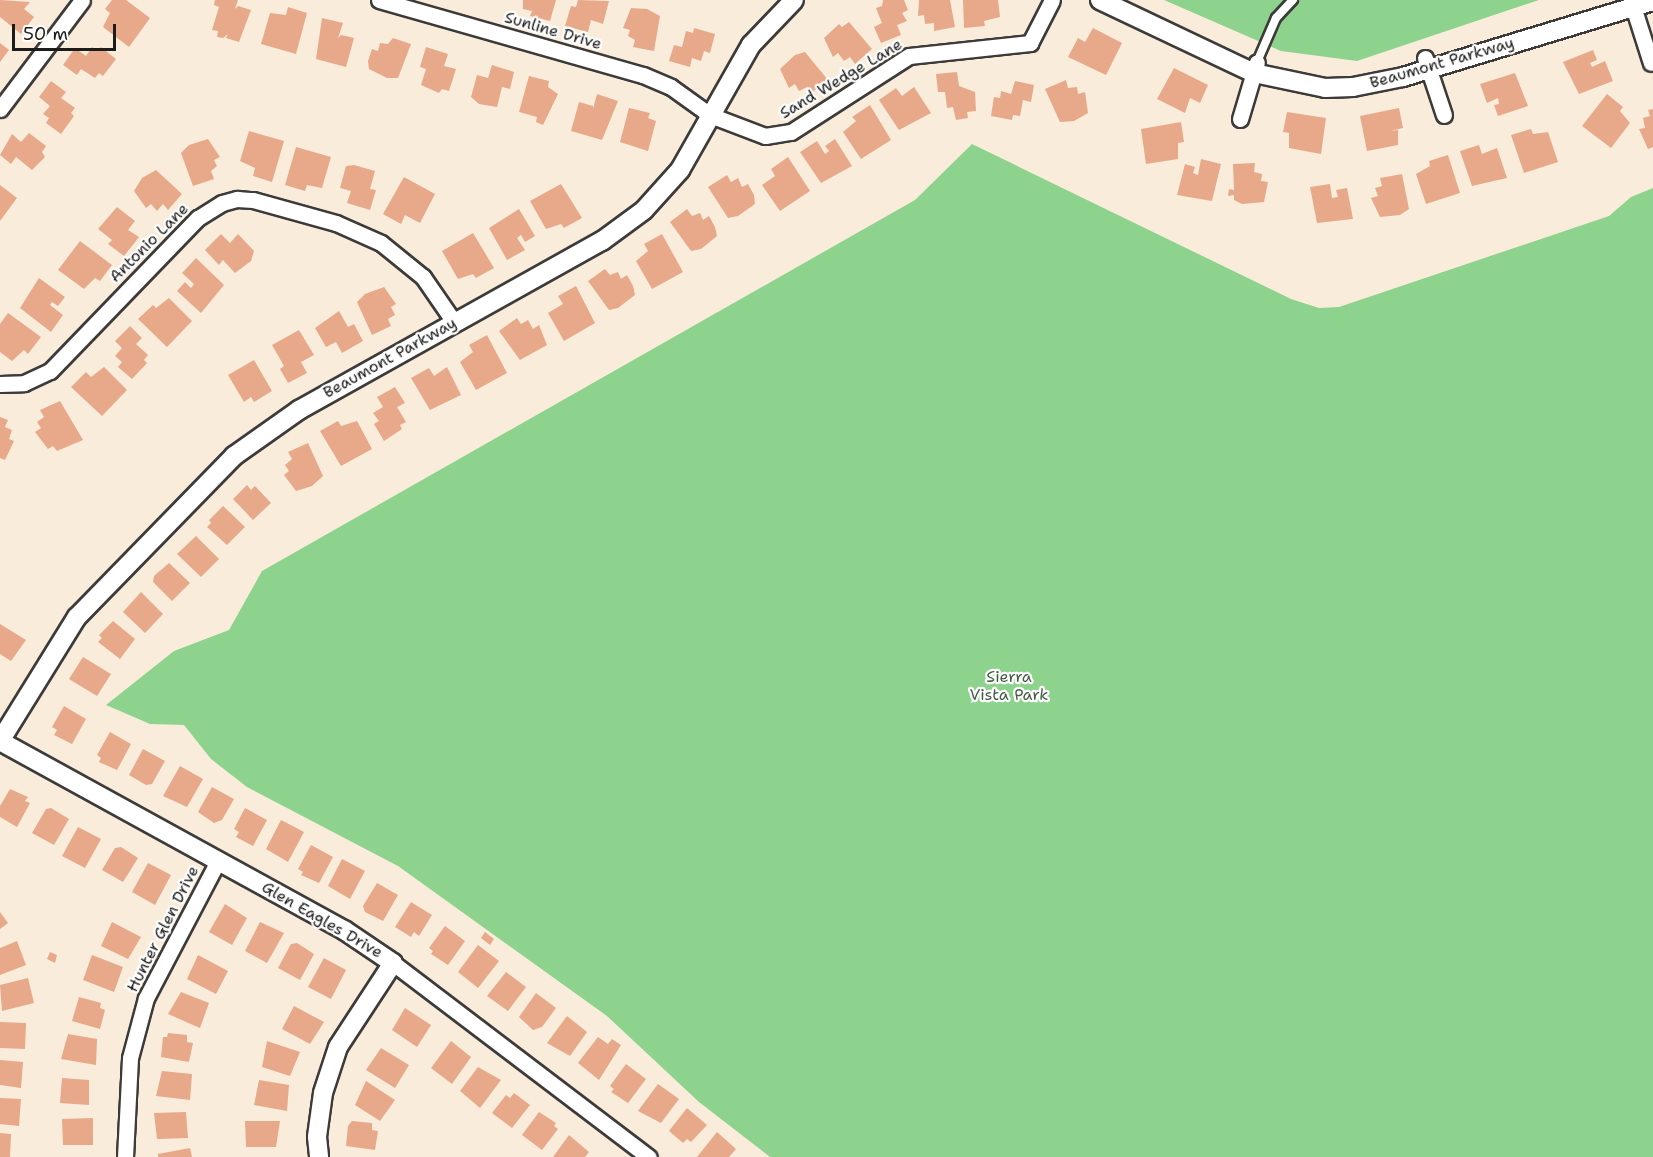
<!DOCTYPE html>
<html>
<head>
<meta charset="utf-8">
<style>
  body { margin:0 }
  #map { position:relative; width:1653px; height:1157px; overflow:hidden; background:#f9ecdb; font-family:"Shantell Sans",sans-serif }
  div>[style] { position:absolute }
  [style*='--x'] { left:calc(var(--x)*1px); top:calc(var(--y)*1px); width:calc(var(--w)*1px); rotate:calc(var(--a)*1deg) }
  .green>* { inset:0; background:#8ed38d }
  .building>* { inset:0; background:#e7a98a }
  .roads { filter:drop-shadow(2px 0 #3d3b39) drop-shadow(-2px 0 #3d3b39) drop-shadow(0 2px #3d3b39) drop-shadow(0 -2px #3d3b39) }
  .service>* { height:8px; margin:-4px; padding:0 4px; transform-origin:4px; border-radius:4px; background:#fff }
  .minor>* { height:15px; margin:-7.5px; padding:0 7.5px; transform-origin:7.5px; border-radius:7.5px; background:#fff }
  .tertiary>* { height:18px; margin:-9px; padding:0 9px; transform-origin:9px; border-radius:9px; background:#fff }
  span { translate:-50% -50%; white-space:nowrap; text-align:center; line-height:1.15; -webkit-text-stroke:4.5px #fff; paint-order:stroke }
  .street-label { font-size:16px; color:#1c1c1c }
  .park-label { font-size:16px; color:#445c44 }
  .scale { position:absolute; left:12px; top:24px; width:104px; height:27px; box-sizing:border-box; border:3px solid #1c1c1c; border-top:0; padding-left:8px; font-size:18px; line-height:21px; white-space:nowrap; color:#1c1c1c; -webkit-text-stroke:4px #fff; paint-order:stroke }
</style>
</head>
<body>
<div id="map">
  <div class="green">
    <i style="clip-path:polygon(1164px 0,1539px 0,1357px 61px,1281px 51px)"></i>
    <i style="clip-path:polygon(972px 144px,1291px 299px,1319px 308px,1339px 307px,1609px 216px,1631px 197px,1653px 188px,1653px 1157px,770px 1157px,699px 1102px,607px 1016px,398px 866px,247px 787px,211px 759px,184px 725px,150px 724px,106px 705px,174px 651px,229px 630px,262px 571px,915px 200px)"></i>
  </div>
  <div class="building">
    <i style="clip-path:polygon(0 0,30px 2px,24px 9px,34px 17px,21px 34px,0 17px)"></i>
    <i style="clip-path:polygon(112px 0,126px 0,150px 18px,129px 47px,103px 27px,110px 13px,105px 9px)"></i>
    <i style="clip-path:polygon(215px 0,238px 0,235px 9px,238px 6px,251px 10px,239px 42px,226px 38px,228px 34px,223px 38px,217px 37px,218px 31px,212px 30px,219px 7px,214px 5px)"></i>
    <i style="clip-path:polygon(523px 0,556px 0,550px 21px,530px 16px,532px 11px,523px 9px)"></i>
    <i style="clip-path:polygon(578px 0,609px 1px,603px 24px,591px 20px,588px 32px,565px 26px,571px 6px,576px 7px)"></i>
    <i style="clip-path:polygon(883px 0,904px 0,908px 10px,902px 13px,907px 21px,897px 25px,901px 35px,881px 43px,874px 27px,882px 23px,876px 8px,882px 6px)"></i>
    <i style="clip-path:polygon(919px 0,950px 0,955px 27px,934px 31px,934px 23px,925px 24px,924px 15px,918px 16px)"></i>
    <i style="clip-path:polygon(963px 0,998px 0,1000px 17px,984px 21px,985px 26px,964px 28px)"></i>
    <i style="clip-path:polygon(288px 7px,307px 13px,296px 54px,261px 44px,270px 13px,286px 15px)"></i>
    <i style="clip-path:polygon(631px 8px,647px 9px,660px 16px,654px 51px,633px 47px,635px 40px,628px 36px,630px 30px,623px 28px)"></i>
    <i style="clip-path:polygon(322px 18px,343px 23px,338px 38px,341px 35px,354px 38px,346px 67px,316px 59px)"></i>
    <i style="clip-path:polygon(849px 22px,872px 49px,855px 64px,850px 57px,844px 61px,838px 53px,833px 57px,824px 38px,839px 24px,842px 27px)"></i>
    <i style="clip-path:polygon(694px 28px,715px 34px,710px 53px,704px 51px,701px 61px,692px 58px,690px 67px,669px 61px,674px 45px,682px 47px,686px 31px,693px 33px)"></i>
    <i style="clip-path:polygon(1093px 28px,1122px 43px,1106px 75px,1068px 57px,1078px 38px,1085px 42px)"></i>
    <i style="clip-path:polygon(393px 38px,411px 44px,398px 78px,387px 78px,369px 69px,368px 61px,372px 49px,378px 51px,380px 43px,388px 44px)"></i>
    <i style="clip-path:polygon(0 43px,9px 50px,0 62px)"></i>
    <i style="clip-path:polygon(92px 47px,98px 51px,101px 47px,116px 59px,103px 76px,99px 73px,95px 78px,81px 69px,77px 75px,63px 65px,75px 48px,86px 56px)"></i>
    <i style="clip-path:polygon(426px 47px,448px 54px,444px 66px,456px 69px,449px 91px,442px 89px,439px 93px,421px 85px,426px 69px,420px 67px)"></i>
    <i style="clip-path:polygon(1593px 50px,1597px 60px,1590px 63px,1592px 67px,1605px 61px,1613px 81px,1579px 94px,1563px 62px)"></i>
    <i style="clip-path:polygon(805px 52px,828px 80px,811px 93px,807px 87px,799px 91px,795px 84px,789px 88px,780px 69px,795px 55px)"></i>
    <i style="clip-path:polygon(492px 65px,514px 72px,510px 89px,502px 87px,497px 107px,479px 104px,471px 97px,477px 75px,488px 78px)"></i>
    <i style="clip-path:polygon(1174px 68px,1208px 85px,1200px 103px,1190px 98px,1185px 113px,1157px 99px)"></i>
    <i style="clip-path:polygon(957px 72px,959px 86px,975px 92px,976px 111px,967px 112px,968px 118px,956px 120px,953px 107px,947px 108px,945px 92px,938px 92px,936px 74px)"></i>
    <i style="clip-path:polygon(1515px 73px,1528px 106px,1498px 116px,1494px 105px,1499px 104px,1498px 98px,1487px 103px,1480px 84px)"></i>
    <i style="clip-path:polygon(529px 76px,549px 81px,548px 87px,558px 94px,543px 125px,536px 122px,537px 117px,519px 112px)"></i>
    <i style="clip-path:polygon(1066px 80px,1068px 88px,1077px 87px,1078px 94px,1085px 92px,1088px 113px,1074px 121px,1060px 122px,1045px 89px)"></i>
    <i style="clip-path:polygon(51px 81px,66px 92px,61px 98px,75px 108px,71px 113px,74px 116px,61px 134px,46px 123px,49px 118px,43px 114px,50px 106px,39px 97px)"></i>
    <i style="clip-path:polygon(1015px 81px,1034px 85px,1031px 102px,1023px 100px,1020px 116px,1013px 115px,1012px 120px,991px 116px,994px 97px,1000px 98px,1001px 91px,1011px 94px)"></i>
    <i style="clip-path:polygon(914px 87px,931px 113px,899px 130px,879px 100px,896px 88px,902px 96px)"></i>
    <i style="clip-path:polygon(597px 94px,618px 101px,602px 140px,571px 131px,579px 102px,593px 106px,593px 109px)"></i>
    <i style="clip-path:polygon(1607px 94px,1623px 107px,1620px 111px,1630px 123px,1611px 148px,1582px 126px)"></i>
    <i style="clip-path:polygon(870px 105px,891px 140px,861px 159px,843px 132px,856px 121px,852px 117px)"></i>
    <i style="clip-path:polygon(629px 108px,650px 113px,648px 118px,656px 121px,648px 151px,620px 142px)"></i>
    <i style="clip-path:polygon(1399px 108px,1403px 128px,1390px 131px,1398px 130px,1398px 145px,1367px 151px,1360px 116px)"></i>
    <i style="clip-path:polygon(1653px 109px,1653px 147px,1648px 149px,1639px 129px,1645px 128px,1643px 118px,1650px 116px,1648px 110px)"></i>
    <i style="clip-path:polygon(1287px 112px,1326px 118px,1321px 154px,1289px 148px,1289px 133px,1283px 132px)"></i>
    <i style="clip-path:polygon(1181px 122px,1184px 142px,1178px 143px,1178px 159px,1146px 164px,1141px 129px)"></i>
    <i style="clip-path:polygon(1531px 129px,1533px 134px,1548px 132px,1558px 162px,1524px 173px,1511px 135px)"></i>
    <i style="clip-path:polygon(249px 131px,284px 141px,272px 182px,253px 176px,255px 168px,240px 161px)"></i>
    <i style="clip-path:polygon(29px 133px,46px 146px,42px 152px,45px 157px,32px 170px,16px 157px,11px 164px,0 155px,12px 134px,21px 142px)"></i>
    <i style="clip-path:polygon(208px 139px,220px 157px,214px 160px,217px 166px,211px 171px,214px 179px,193px 186px,181px 153px,189px 145px)"></i>
    <i style="clip-path:polygon(835px 139px,852px 166px,821px 183px,800px 152px,817px 141px,825px 154px,829px 151px,825px 146px)"></i>
    <i style="clip-path:polygon(1479px 145px,1482px 154px,1497px 148px,1507px 178px,1472px 186px,1460px 151px)"></i>
    <i style="clip-path:polygon(296px 147px,331px 157px,322px 188px,307px 185px,305px 191px,285px 185px)"></i>
    <i style="clip-path:polygon(1448px 155px,1460px 193px,1426px 204px,1416px 174px,1430px 166px,1429px 161px)"></i>
    <i style="clip-path:polygon(788px 157px,810px 191px,780px 211px,762px 185px,775px 176px,771px 169px)"></i>
    <i style="clip-path:polygon(1201px 159px,1221px 164px,1212px 201px,1177px 195px,1185px 164px,1195px 167px,1193px 173px,1198px 175px)"></i>
    <i style="clip-path:polygon(1255px 163px,1254px 172px,1262px 174px,1261px 181px,1268px 182px,1264px 202px,1242px 204px,1234px 200px,1234px 195px,1228px 196px,1229px 189px,1234px 190px,1233px 164px)"></i>
    <i style="clip-path:polygon(354px 165px,375px 171px,370px 189px,376px 190px,370px 210px,347px 203px,351px 191px,340px 188px,346px 166px)"></i>
    <i style="clip-path:polygon(156px 170px,182px 194px,168px 210px,163px 204px,157px 211px,151px 204px,146px 208px,134px 191px,142px 178px)"></i>
    <i style="clip-path:polygon(1402px 174px,1409px 209px,1400px 215px,1380px 217px,1371px 198px,1378px 196px,1375px 188px,1382px 186px,1380px 178px)"></i>
    <i style="clip-path:polygon(727px 175px,731px 182px,738px 178px,742px 187px,748px 184px,754px 195px,755px 204px,738px 216px,728px 218px,708px 187px)"></i>
    <i style="clip-path:polygon(404px 177px,435px 194px,420px 223px,405px 215px,401px 224px,383px 214px)"></i>
    <i style="clip-path:polygon(561px 184px,582px 218px,564px 228px,561px 224px,546px 229px,530px 201px)"></i>
    <i style="clip-path:polygon(1330px 184px,1332px 198px,1338px 197px,1336px 190px,1347px 188px,1353px 219px,1317px 223px,1310px 187px)"></i>
    <i style="clip-path:polygon(0 185px,17px 198px,0 221px)"></i>
    <i style="clip-path:polygon(117px 207px,135px 221px,128px 230px,139px 237px,124px 256px,108px 244px,112px 240px,98px 229px)"></i>
    <i style="clip-path:polygon(519px 209px,535px 236px,525px 242px,521px 235px,517px 238px,525px 250px,507px 260px,489px 228px)"></i>
    <i style="clip-path:polygon(687px 209px,692px 216px,700px 213px,703px 220px,709px 216px,715px 227px,717px 236px,701px 249px,691px 251px,670px 222px)"></i>
    <i style="clip-path:polygon(473px 233px,494px 268px,476px 278px,473px 274px,458px 279px,442px 251px)"></i>
    <i style="clip-path:polygon(221px 234px,230px 243px,238px 234px,254px 251px,251px 261px,235px 273px,223px 260px,219px 265px,205px 250px)"></i>
    <i style="clip-path:polygon(662px 234px,683px 272px,652px 289px,636px 261px,648px 251px,644px 244px)"></i>
    <i style="clip-path:polygon(80px 241px,112px 265px,100px 281px,95px 278px,84px 289px,58px 270px)"></i>
    <i style="clip-path:polygon(196px 258px,224px 285px,201px 313px,177px 291px,185px 282px,191px 288px,194px 284px,182px 273px)"></i>
    <i style="clip-path:polygon(605px 269px,610px 275px,618px 272px,621px 279px,627px 275px,633px 286px,635px 295px,618px 308px,609px 310px,588px 281px)"></i>
    <i style="clip-path:polygon(39px 278px,65px 297px,58px 306px,52px 302px,50px 305px,63px 315px,51px 332px,20px 308px)"></i>
    <i style="clip-path:polygon(576px 286px,595px 323px,564px 341px,548px 313px,563px 304px,558px 296px)"></i>
    <i style="clip-path:polygon(384px 287px,396px 304px,391px 307px,395px 315px,388px 319px,391px 326px,372px 335px,357px 302px,365px 294px)"></i>
    <i style="clip-path:polygon(169px 298px,192px 321px,167px 347px,138px 319px,153px 305px,156px 308px)"></i>
    <i style="clip-path:polygon(339px 311px,348px 327px,354px 324px,363px 341px,342px 353px,336px 342px,326px 347px,315px 328px)"></i>
    <i style="clip-path:polygon(8px 313px,41px 337px,28px 354px,24px 350px,12px 361px,0 352px,0 324px)"></i>
    <i style="clip-path:polygon(517px 318px,521px 324px,528px 320px,533px 329px,539px 325px,547px 345px,520px 360px,499px 331px)"></i>
    <i style="clip-path:polygon(130px 326px,142px 338px,136px 344px,148px 355px,144px 360px,147px 363px,132px 379px,118px 367px,122px 362px,115px 356px,122px 348px,115px 341px)"></i>
    <i style="clip-path:polygon(299px 330px,314px 355px,301px 362px,307px 373px,288px 383px,280px 369px,284px 366px,272px 345px)"></i>
    <i style="clip-path:polygon(487px 335px,507px 373px,476px 390px,460px 362px,473px 352px,469px 345px)"></i>
    <i style="clip-path:polygon(254px 360px,272px 391px,254px 402px,251px 397px,244px 402px,228px 375px)"></i>
    <i style="clip-path:polygon(104px 367px,127px 390px,102px 416px,71px 387px,86px 372px,91px 377px)"></i>
    <i style="clip-path:polygon(447px 367px,461px 395px,430px 410px,411px 378px,429px 368px,434px 376px)"></i>
    <i style="clip-path:polygon(395px 387px,405px 403px,397px 407px,406px 422px,400px 425px,402px 429px,384px 441px,374px 424px,379px 421px,373px 413px,383px 407px,377px 397px)"></i>
    <i style="clip-path:polygon(60px 401px,83px 440px,57px 451px,53px 446px,48px 449px,35px 432px,41px 428px,37px 422px,44px 417px,40px 410px)"></i>
    <i style="clip-path:polygon(0 417px,8px 420px,5px 427px,12px 430px,9px 439px,14px 441px,5px 460px,0 458px)"></i>
    <i style="clip-path:polygon(338px 421px,341px 426px,357px 421px,372px 449px,341px 466px,320px 431px)"></i>
    <i style="clip-path:polygon(308px 443px,323px 476px,312px 486px,296px 491px,284px 475px,289px 471px,285px 465px,292px 459px,288px 452px)"></i>
    <i style="clip-path:polygon(247px 485px,251px 490px,255px 486px,271px 503px,253px 520px,233px 499px)"></i>
    <i style="clip-path:polygon(223px 506px,245px 527px,227px 545px,207px 527px,211px 523px,209px 520px)"></i>
    <i style="clip-path:polygon(196px 536px,219px 559px,201px 577px,177px 554px)"></i>
    <i style="clip-path:polygon(169px 563px,190px 583px,172px 601px,153px 582px,154px 576px)"></i>
    <i style="clip-path:polygon(141px 592px,163px 614px,145px 633px,123px 612px)"></i>
    <i style="clip-path:polygon(113px 621px,135px 639px,120px 659px,98px 642px,102px 638px,99px 635px)"></i>
    <i style="clip-path:polygon(0 624px,26px 640px,11px 661px,0 654px)"></i>
    <i style="clip-path:polygon(83px 657px,111px 674px,97px 696px,69px 679px)"></i>
    <i style="clip-path:polygon(64px 706px,86px 719px,72px 744px,54px 735px,57px 730px,52px 727px)"></i>
    <i style="clip-path:polygon(110px 732px,131px 744px,117px 770px,99px 762px,101px 758px,97px 755px)"></i>
    <i style="clip-path:polygon(143px 749px,165px 761px,152px 784px,146px 785px,129px 775px)"></i>
    <i style="clip-path:polygon(180px 766px,203px 779px,187px 807px,163px 796px)"></i>
    <i style="clip-path:polygon(212px 787px,234px 799px,222px 820px,214px 823px,198px 812px)"></i>
    <i style="clip-path:polygon(10px 789px,28px 797px,25px 801px,30px 803px,17px 827px,0 817px,0 806px)"></i>
    <i style="clip-path:polygon(51px 808px,69px 819px,54px 845px,32px 833px,46px 809px)"></i>
    <i style="clip-path:polygon(245px 808px,267px 820px,253px 846px,236px 837px,239px 832px,234px 829px)"></i>
    <i style="clip-path:polygon(281px 820px,304px 832px,288px 862px,266px 849px)"></i>
    <i style="clip-path:polygon(78px 827px,101px 839px,85px 868px,62px 856px)"></i>
    <i style="clip-path:polygon(311px 845px,333px 857px,319px 883px,301px 875px,303px 872px,298px 869px)"></i>
    <i style="clip-path:polygon(121px 847px,138px 858px,123px 882px,102px 870px,115px 848px)"></i>
    <i style="clip-path:polygon(342px 859px,365px 871px,350px 899px,328px 886px)"></i>
    <i style="clip-path:polygon(148px 863px,171px 875px,155px 905px,132px 892px)"></i>
    <i style="clip-path:polygon(377px 883px,398px 895px,383px 921px,365px 912px,363px 906px)"></i>
    <i style="clip-path:polygon(411px 902px,432px 915px,419px 936px,414px 932px,411px 937px,395px 927px)"></i>
    <i style="clip-path:polygon(225px 904px,247px 918px,232px 945px,209px 932px)"></i>
    <i style="clip-path:polygon(0 912px,8px 923px,0 929px)"></i>
    <i style="clip-path:polygon(112px 922px,141px 937px,128px 959px,101px 946px)"></i>
    <i style="clip-path:polygon(260px 922px,284px 933px,267px 963px,245px 951px)"></i>
    <i style="clip-path:polygon(445px 926px,465px 941px,448px 965px,431px 954px,433px 951px,429px 948px)"></i>
    <i style="clip-path:polygon(485px 932px,494px 939px,490px 945px,481px 938px)"></i>
    <i style="clip-path:polygon(17px 941px,26px 965px,0 975px,0 948px)"></i>
    <i style="clip-path:polygon(297px 943px,314px 954px,300px 980px,278px 968px,291px 944px)"></i>
    <i style="clip-path:polygon(478px 945px,499px 961px,478px 988px,458px 972px)"></i>
    <i style="clip-path:polygon(50px 952px,57px 955px,55px 963px,47px 959px)"></i>
    <i style="clip-path:polygon(92px 955px,123px 967px,114px 992px,83px 980px)"></i>
    <i style="clip-path:polygon(198px 955px,228px 971px,216px 994px,187px 979px)"></i>
    <i style="clip-path:polygon(324px 958px,346px 970px,331px 999px,308px 987px)"></i>
    <i style="clip-path:polygon(506px 972px,526px 987px,508px 1011px,487px 996px)"></i>
    <i style="clip-path:polygon(28px 978px,34px 1003px,2px 1011px,0 985px)"></i>
    <i style="clip-path:polygon(181px 992px,209px 1003px,200px 1028px,168px 1014px)"></i>
    <i style="clip-path:polygon(536px 993px,556px 1008px,542px 1027px,533px 1030px,519px 1017px)"></i>
    <i style="clip-path:polygon(79px 997px,101px 1003px,100px 1008px,105px 1010px,100px 1029px,72px 1021px)"></i>
    <i style="clip-path:polygon(294px 1006px,324px 1022px,310px 1044px,282px 1029px)"></i>
    <i style="clip-path:polygon(405px 1008px,431px 1025px,417px 1047px,392px 1030px)"></i>
    <i style="clip-path:polygon(567px 1016px,587px 1032px,570px 1056px,547px 1043px)"></i>
    <i style="clip-path:polygon(0 1022px,26px 1023px,25px 1049px,0 1048px)"></i>
    <i style="clip-path:polygon(168px 1033px,187px 1035px,187px 1042px,193px 1043px,189px 1062px,161px 1057px,163px 1037px,167px 1037px)"></i>
    <i style="clip-path:polygon(68px 1034px,97px 1039px,96px 1065px,61px 1059px)"></i>
    <i style="clip-path:polygon(598px 1037px,608px 1044px,612px 1039px,621px 1045px,599px 1080px,578px 1063px)"></i>
    <i style="clip-path:polygon(267px 1041px,300px 1052px,290px 1076px,262px 1067px)"></i>
    <i style="clip-path:polygon(451px 1041px,471px 1057px,452px 1084px,431px 1068px)"></i>
    <i style="clip-path:polygon(381px 1048px,409px 1065px,395px 1088px,366px 1070px)"></i>
    <i style="clip-path:polygon(0 1060px,23px 1062px,21px 1088px,0 1085px)"></i>
    <i style="clip-path:polygon(626px 1064px,646px 1079px,628px 1103px,611px 1092px,614px 1089px,610px 1086px)"></i>
    <i style="clip-path:polygon(478px 1067px,501px 1080px,480px 1108px,460px 1091px)"></i>
    <i style="clip-path:polygon(162px 1071px,192px 1074px,190px 1100px,156px 1096px)"></i>
    <i style="clip-path:polygon(62px 1078px,89px 1080px,89px 1105px,60px 1103px)"></i>
    <i style="clip-path:polygon(259px 1080px,289px 1085px,287px 1111px,254px 1105px)"></i>
    <i style="clip-path:polygon(366px 1081px,395px 1100px,380px 1121px,355px 1105px)"></i>
    <i style="clip-path:polygon(658px 1084px,679px 1099px,661px 1123px,638px 1111px)"></i>
    <i style="clip-path:polygon(514px 1093px,530px 1105px,512px 1128px,492px 1113px,506px 1095px,510px 1098px)"></i>
    <i style="clip-path:polygon(0 1098px,21px 1099px,19px 1126px,0 1124px)"></i>
    <i style="clip-path:polygon(687px 1108px,707px 1125px,691px 1142px,687px 1139px,683px 1143px,669px 1131px)"></i>
    <i style="clip-path:polygon(186px 1112px,188px 1138px,157px 1139px,154px 1113px)"></i>
    <i style="clip-path:polygon(539px 1112px,556px 1123px,554px 1126px,558px 1129px,542px 1150px,522px 1135px)"></i>
    <i style="clip-path:polygon(93px 1118px,93px 1145px,63px 1145px,62px 1119px)"></i>
    <i style="clip-path:polygon(245px 1121px,280px 1121px,276px 1147px,246px 1147px)"></i>
    <i style="clip-path:polygon(352px 1121px,372px 1123px,372px 1130px,378px 1131px,375px 1150px,346px 1146px,348px 1126px)"></i>
    <i style="clip-path:polygon(717px 1132px,736px 1149px,729px 1157px,697px 1157px)"></i>
    <i style="clip-path:polygon(0 1133px,11px 1134px,10px 1157px,0 1157px)"></i>
    <i style="clip-path:polygon(569px 1135px,589px 1152px,585px 1157px,553px 1157px)"></i>
    <i style="clip-path:polygon(190px 1148px,192px 1157px,158px 1157px,158px 1154px)"></i>
  </div>
  <div class="roads">
    <div class="service">
      <i style="--x:1257;--y:62;--w:48;--a:-66.6"></i>
      <i style="--x:1276;--y:18;--w:25;--a:-47"></i>
    </div>
    <div class="minor">
      <i style="--x:379;--y:0;--w:274;--a:15.9"></i>
      <i style="--x:643;--y:75;--w:30;--a:23"></i>
      <i style="--x:671;--y:87;--w:48;--a:35.7"></i>
      <i style="--x:710;--y:115;--w:59;--a:20.9"></i>
      <i style="--x:765;--y:136;--w:26;--a:-9"></i>
      <i style="--x:791;--y:132;--w:140;--a:-32.8"></i>
      <i style="--x:909;--y:56;--w:122;--a:-6.1"></i>
      <i style="--x:1030;--y:43;--w:48;--a:-62.9"></i>
      <i style="--x:1631;--y:0;--w:66;--a:72.4"></i>
      <i style="--x:1425;--y:58;--w:60;--a:71.6"></i>
      <i style="--x:0;--y:109;--w:136;--a:-53"></i>
      <i style="--x:1240;--y:119;--w:59;--a:-73.4"></i>
      <i style="--x:0;--y:384;--w:24;--a:-2"></i>
      <i style="--x:24;--y:383;--w:29;--a:-25"></i>
      <i style="--x:50;--y:371;--w:213;--a:-46"></i>
      <i style="--x:198;--y:218;--w:28;--a:-32"></i>
      <i style="--x:222;--y:203;--w:16;--a:-15"></i>
      <i style="--x:237;--y:199;--w:16;--a:4"></i>
      <i style="--x:253;--y:200;--w:86;--a:15.5"></i>
      <i style="--x:336;--y:223;--w:49;--a:24"></i>
      <i style="--x:381;--y:243;--w:54;--a:39"></i>
      <i style="--x:423;--y:277;--w:55;--a:55.4"></i>
      <i style="--x:393;--y:963;--w:321;--a:37.2"></i>
      <i style="--x:125;--y:1157;--w:99;--a:-87.1"></i>
      <i style="--x:130;--y:1058;--w:62;--a:-75.1"></i>
      <i style="--x:146;--y:998;--w:155;--a:-62.3"></i>
    </div>
    <div class="tertiary">
      <i style="--x:1100;--y:0;--w:170;--a:25.4"></i>
      <i style="--x:1254;--y:73;--w:73;--a:11.9"></i>
      <i style="--x:1325;--y:88;--w:28;--a:-2"></i>
      <i style="--x:1353;--y:87;--w:51;--a:-11.3"></i>
      <i style="--x:1403;--y:77;--w:261;--a:-16.9"></i>
      <i style="--x:0;--y:741;--w:146;--a:-58.2"></i>
      <i style="--x:77;--y:617;--w:225;--a:-45.7"></i>
      <i style="--x:234;--y:456;--w:80;--a:-35.3"></i>
      <i style="--x:299;--y:410;--w:347;--a:-29.2"></i>
      <i style="--x:602;--y:241;--w:52;--a:-36.4"></i>
      <i style="--x:644;--y:210;--w:54;--a:-48"></i>
      <i style="--x:680;--y:170;--w:144;--a:-60.4"></i>
      <i style="--x:751;--y:45;--w:62;--a:-46.3"></i>
      <i style="--x:0;--y:741;--w:393;--a:28.8"></i>
      <i style="--x:344;--y:930;--w:59;--a:34"></i>
      <i style="--x:393;--y:963;--w:100;--a:123.2"></i>
      <i style="--x:338;--y:1047;--w:48;--a:108.1"></i>
      <i style="--x:323;--y:1093;--w:44;--a:97.8"></i>
      <i style="--x:317;--y:1137;--w:20;--a:84"></i>
    </div>
  </div>
  <div class="street-label">
    <span style="left:553px;top:31px;rotate:16deg">Sunline Drive</span>
    <span style="left:1442px;top:63px;rotate:-16deg">Beaumont Parkway</span>
    <span style="left:841px;top:79px;rotate:-31deg">Sand Wedge Lane</span>
    <span style="left:149px;top:243px;rotate:-45deg">Antonio Lane</span>
    <span style="left:390px;top:358px;rotate:-29deg">Beaumont Parkway</span>
    <span style="left:322px;top:920px;rotate:30deg">Glen Eagles Drive</span>
    <span style="left:163px;top:929px;rotate:-63deg">Hunter Glen Drive</span>
  </div>
  <div class="park-label">
    <span style="left:1009px;top:686px">Sierra<br>Vista Park</span>
  </div>
  <div class="scale">50 m</div>
</div>
</body>
</html>
